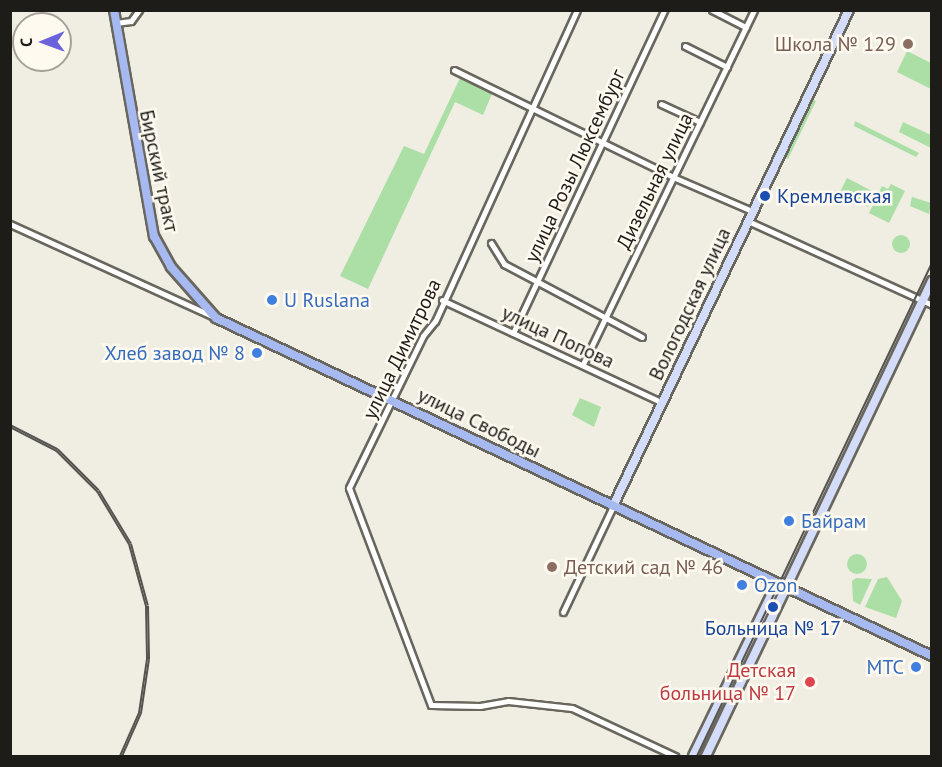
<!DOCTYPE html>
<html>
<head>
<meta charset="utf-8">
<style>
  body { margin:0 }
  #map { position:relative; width:942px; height:767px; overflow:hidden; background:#f0ede3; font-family:"PT Sans",sans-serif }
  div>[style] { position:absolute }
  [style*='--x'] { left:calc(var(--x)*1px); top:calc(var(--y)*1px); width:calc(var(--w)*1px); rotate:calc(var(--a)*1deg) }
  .green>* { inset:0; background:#abdfa5 }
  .round { border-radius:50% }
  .roads { filter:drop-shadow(2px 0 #69665e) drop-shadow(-2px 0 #69665e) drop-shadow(0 2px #69665e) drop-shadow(0 -2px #69665e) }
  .street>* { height:5px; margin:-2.5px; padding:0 2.5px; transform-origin:2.5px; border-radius:2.5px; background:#fff }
  .secondary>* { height:8px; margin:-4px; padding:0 4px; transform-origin:4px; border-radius:4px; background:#d3dcf8 }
  .primary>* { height:8px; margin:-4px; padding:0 4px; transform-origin:4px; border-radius:4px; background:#a6b9f0 }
  .tram>* { height:1.5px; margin:-0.75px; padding:0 0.75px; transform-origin:0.75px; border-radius:0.75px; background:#56544f }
  .rail>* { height:4px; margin-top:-2px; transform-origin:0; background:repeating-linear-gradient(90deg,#fefaf0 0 4.5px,#56544f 0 9px); box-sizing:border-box; border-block:2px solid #56544f }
  .dots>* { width:16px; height:16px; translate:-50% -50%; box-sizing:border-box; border:3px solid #fefaf0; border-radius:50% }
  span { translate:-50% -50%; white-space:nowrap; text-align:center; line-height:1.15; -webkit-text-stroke:5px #fefaf0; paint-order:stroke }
  .education-label { font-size:20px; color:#785e54 }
  .right { translate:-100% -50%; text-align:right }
  .left { translate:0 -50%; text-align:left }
  .street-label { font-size:20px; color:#1d1c18 }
  .transit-label { font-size:20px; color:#164399 }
  .shop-label { font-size:20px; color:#366cbe }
  .health-label { font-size:20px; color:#be3a42 }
  .frame { position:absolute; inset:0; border:12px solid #1d1c18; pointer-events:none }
  .north { position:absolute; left:12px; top:12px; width:60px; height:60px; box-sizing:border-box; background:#fefaf0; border:2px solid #a4a19a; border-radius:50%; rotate:269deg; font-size:16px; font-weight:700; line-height:24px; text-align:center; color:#1d1c18 }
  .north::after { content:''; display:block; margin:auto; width:21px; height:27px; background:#6a63dc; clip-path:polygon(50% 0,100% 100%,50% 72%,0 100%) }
</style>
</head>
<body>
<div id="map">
  <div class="green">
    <i style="clip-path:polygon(907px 51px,931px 63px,931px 89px,897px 72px)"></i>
    <i style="clip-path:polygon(460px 78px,492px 94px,483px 115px,455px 102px,368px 289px,340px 276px,404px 146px,424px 154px)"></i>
    <i style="clip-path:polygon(811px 99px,816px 101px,788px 159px,784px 157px)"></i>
    <i style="clip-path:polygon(855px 121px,919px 153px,916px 157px,854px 126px)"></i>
    <i style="clip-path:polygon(903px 122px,931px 135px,931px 148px,899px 132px)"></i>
    <i style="clip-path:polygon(847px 178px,876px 193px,868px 207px,840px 192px)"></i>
    <i style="clip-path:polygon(891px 184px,905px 191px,889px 223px,869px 213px,882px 186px,888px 189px)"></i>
    <i style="clip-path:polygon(912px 197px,931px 203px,929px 214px,910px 206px)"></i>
    <i class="round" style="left:892px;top:235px;width:18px;height:18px"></i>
    <i style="clip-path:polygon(580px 398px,601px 407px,594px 427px,572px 415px)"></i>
    <i class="round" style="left:847px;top:554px;width:20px;height:20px"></i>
    <i style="clip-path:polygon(887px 577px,902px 601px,896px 618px,865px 607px,878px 579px)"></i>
    <i style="clip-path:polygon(856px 578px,872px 579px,860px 605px,853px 601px,852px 581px)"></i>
  </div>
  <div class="roads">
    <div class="street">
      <i style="--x:577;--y:10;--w:342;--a:114.5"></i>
      <i style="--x:435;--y:321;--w:19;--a:129"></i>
      <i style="--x:423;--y:336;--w:169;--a:116"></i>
      <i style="--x:349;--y:488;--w:232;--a:69.3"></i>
      <i style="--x:431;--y:705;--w:49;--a:1.2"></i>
      <i style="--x:480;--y:706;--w:28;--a:-10"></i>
      <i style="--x:508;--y:701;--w:64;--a:6.2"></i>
      <i style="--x:572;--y:708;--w:114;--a:25"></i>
      <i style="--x:712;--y:10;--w:38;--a:27"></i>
      <i style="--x:116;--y:23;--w:15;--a:-8"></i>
      <i style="--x:131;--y:21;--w:14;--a:-54"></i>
      <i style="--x:685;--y:46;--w:47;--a:26.6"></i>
      <i style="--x:454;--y:70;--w:244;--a:26"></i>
      <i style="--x:673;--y:177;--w:86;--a:23.3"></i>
      <i style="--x:661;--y:104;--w:43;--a:24.8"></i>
      <i style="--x:748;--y:221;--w:202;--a:24.5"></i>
      <i style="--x:10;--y:224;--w:222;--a:24.5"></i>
      <i style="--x:491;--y:243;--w:25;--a:58"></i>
      <i style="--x:504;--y:264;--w:156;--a:27.9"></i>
      <i style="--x:442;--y:300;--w:242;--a:25"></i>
      <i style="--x:513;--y:333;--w:357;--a:-64.9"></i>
      <i style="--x:583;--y:364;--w:393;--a:-64.2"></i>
      <i style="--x:563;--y:612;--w:117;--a:-64.7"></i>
    </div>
    <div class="secondary">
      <i style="--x:613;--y:506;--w:549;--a:-64.55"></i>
      <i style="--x:693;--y:756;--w:192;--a:-64.1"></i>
      <i style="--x:777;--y:583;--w:4;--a:0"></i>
      <i style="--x:706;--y:756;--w:526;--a:-64.56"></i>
    </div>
    <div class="primary">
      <i style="--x:114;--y:10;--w:230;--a:80"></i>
      <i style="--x:154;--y:236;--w:35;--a:61"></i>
      <i style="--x:171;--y:267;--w:68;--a:48.6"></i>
      <i style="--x:216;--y:318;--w:792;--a:25.27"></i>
    </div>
  </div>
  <div class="tram">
    <i style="--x:697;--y:756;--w:546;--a:-64.51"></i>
  </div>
  <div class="rail">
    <i style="--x:10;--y:426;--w:53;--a:27.1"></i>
    <i style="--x:57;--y:450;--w:58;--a:45"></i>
    <i style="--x:98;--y:491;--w:62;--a:58.9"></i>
    <i style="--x:130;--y:544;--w:64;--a:74.7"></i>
    <i style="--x:147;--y:606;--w:53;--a:88.9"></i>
    <i style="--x:148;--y:659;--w:55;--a:98.4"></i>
    <i style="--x:140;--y:713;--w:47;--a:113.8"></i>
  </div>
  <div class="dots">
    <i style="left:908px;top:44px;background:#8d6e63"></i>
    <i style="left:765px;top:196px;background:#1a4fb4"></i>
    <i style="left:272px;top:300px;background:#3f7fe0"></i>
    <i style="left:257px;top:353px;background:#3f7fe0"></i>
    <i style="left:789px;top:521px;background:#3f7fe0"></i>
    <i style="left:552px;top:567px;background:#8d6e63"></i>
    <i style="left:742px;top:585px;background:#3f7fe0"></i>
    <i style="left:773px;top:607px;background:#1a4fb4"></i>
    <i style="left:916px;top:667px;background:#3f7fe0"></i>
    <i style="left:810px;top:682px;background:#e0444e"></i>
  </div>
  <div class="education-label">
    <span class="right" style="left:896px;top:44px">Школа № 129</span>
    <span class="left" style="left:564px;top:567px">Детский сад № 46</span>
  </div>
  <div class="street-label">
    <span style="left:575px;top:166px;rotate:-65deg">улица Розы Люксембург</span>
    <span style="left:159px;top:171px;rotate:78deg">Бирский тракт</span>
    <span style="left:655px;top:181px;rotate:-64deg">Дизельная улица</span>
    <span style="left:690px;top:304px;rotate:-65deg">Вологодская улица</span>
    <span style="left:558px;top:337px;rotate:25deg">улица Попова</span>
    <span style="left:402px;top:349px;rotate:-64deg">улица Димитрова</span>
    <span style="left:479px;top:423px;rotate:26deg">улица Свободы</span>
  </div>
  <div class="transit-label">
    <span class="left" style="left:777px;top:196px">Кремлевская</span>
    <span style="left:773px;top:628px">Больница № 17</span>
  </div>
  <div class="shop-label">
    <span class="left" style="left:284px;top:300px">U Ruslana</span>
    <span class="right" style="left:245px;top:353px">Хлеб завод № 8</span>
    <span class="left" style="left:801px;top:521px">Байрам</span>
    <span class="left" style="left:754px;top:585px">Ozon</span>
    <span class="right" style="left:904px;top:667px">МТС</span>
  </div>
  <div class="health-label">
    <span class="right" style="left:796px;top:682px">Детская<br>больница № 17</span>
  </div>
  <div class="frame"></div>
  <div class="north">С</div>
</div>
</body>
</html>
